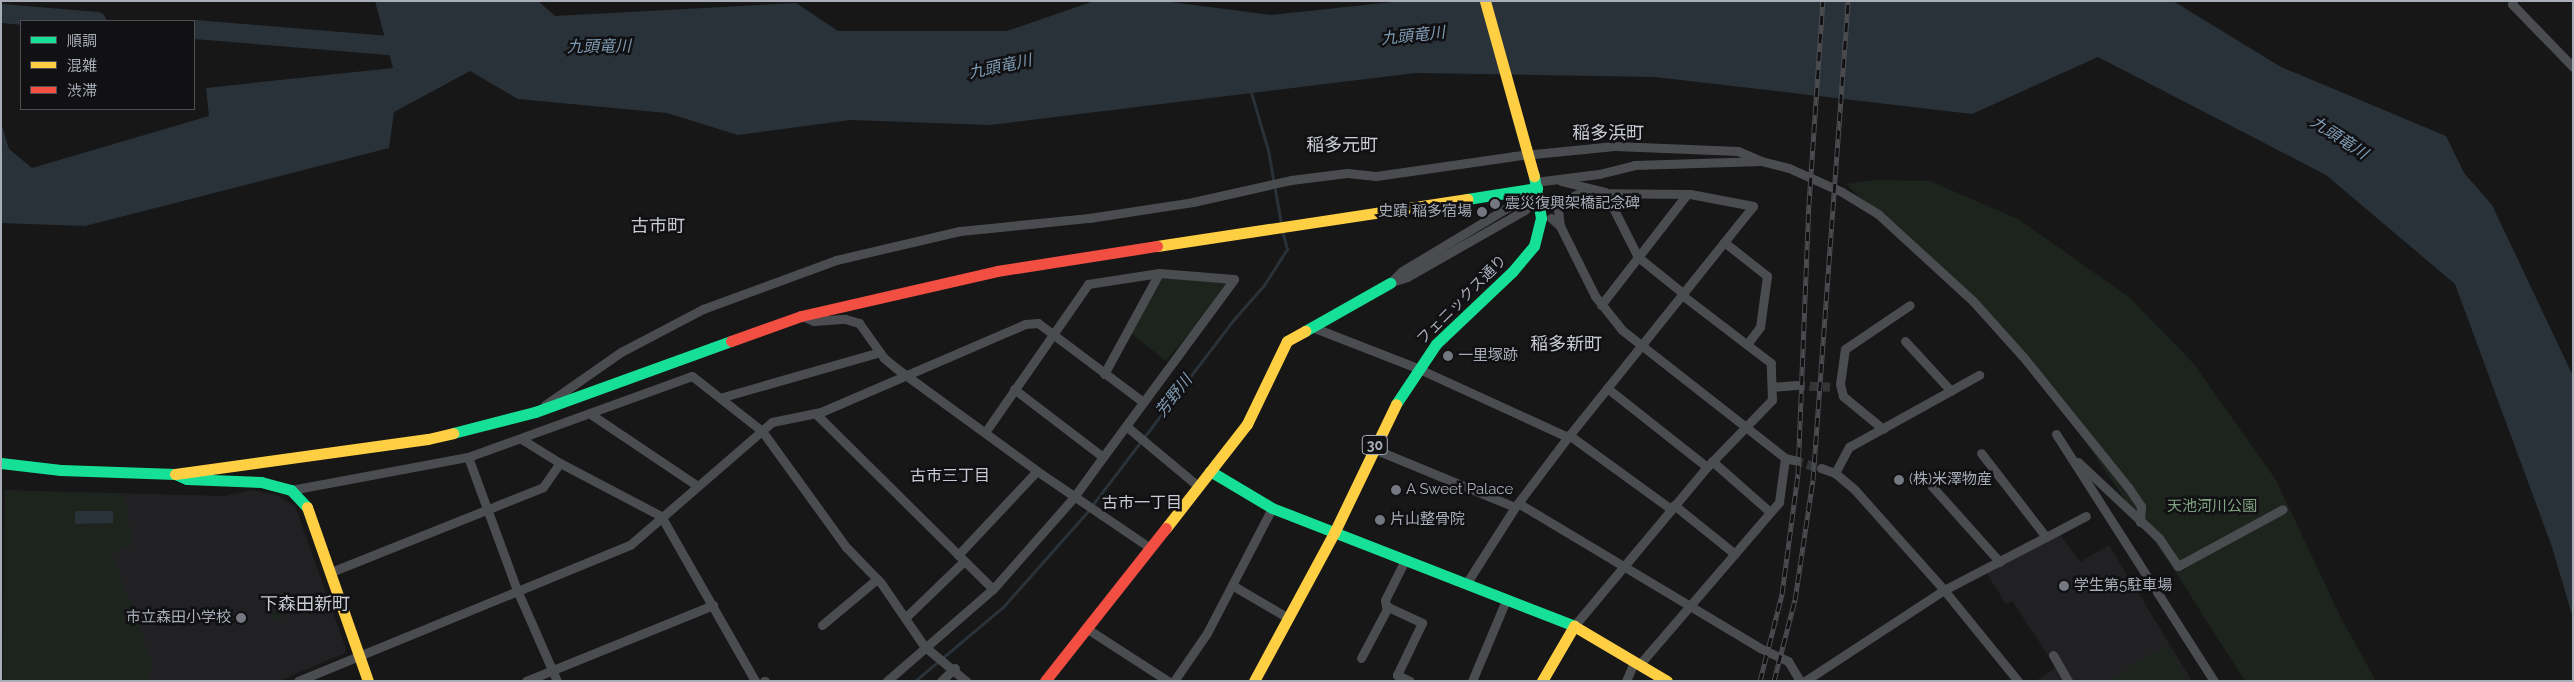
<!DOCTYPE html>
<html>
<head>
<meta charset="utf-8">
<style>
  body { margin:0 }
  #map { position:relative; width:2574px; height:682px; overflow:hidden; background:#171717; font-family:Raleway,"Noto Sans JP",sans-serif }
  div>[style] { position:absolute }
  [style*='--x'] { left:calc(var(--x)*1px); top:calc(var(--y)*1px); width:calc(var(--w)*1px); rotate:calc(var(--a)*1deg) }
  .built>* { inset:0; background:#212123 }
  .green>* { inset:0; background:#1d241e }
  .round { border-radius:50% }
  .water>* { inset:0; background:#2a3239 }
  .stream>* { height:3px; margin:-1.5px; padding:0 1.5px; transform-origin:1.5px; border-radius:1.5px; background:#2a3239 }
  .river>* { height:19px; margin:-9.5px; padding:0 9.5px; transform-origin:9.5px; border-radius:9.5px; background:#2a3239 }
  .street-tunnel>* { height:9px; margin-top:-4.5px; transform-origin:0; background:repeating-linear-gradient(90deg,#343537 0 9px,transparent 0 13.5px) }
  .street>* { height:9px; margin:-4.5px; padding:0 4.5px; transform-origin:4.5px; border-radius:4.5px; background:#4b4c50 }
  .fast>* { height:11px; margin:-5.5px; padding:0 5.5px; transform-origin:5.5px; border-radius:5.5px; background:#16e098 }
  .slow>* { height:11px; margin:-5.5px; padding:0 5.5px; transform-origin:5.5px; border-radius:5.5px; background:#ffcf43 }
  .jam>* { height:11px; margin:-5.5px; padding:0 5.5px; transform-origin:5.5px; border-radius:5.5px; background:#f24e42 }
  .rail>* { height:5px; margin-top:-2.5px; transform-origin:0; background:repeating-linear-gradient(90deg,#111113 0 9px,#4b4c4f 0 18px); box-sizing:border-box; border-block:1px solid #4b4c4f }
  .slow-bridge>* { height:11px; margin:-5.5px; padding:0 5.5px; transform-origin:5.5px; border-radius:5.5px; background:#ffcf43 }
  .dots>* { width:14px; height:14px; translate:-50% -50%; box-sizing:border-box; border:2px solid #111113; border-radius:50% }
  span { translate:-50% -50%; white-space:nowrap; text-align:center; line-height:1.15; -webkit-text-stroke:5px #111113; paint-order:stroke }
  .shield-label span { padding:1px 4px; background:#111113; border:1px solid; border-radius:4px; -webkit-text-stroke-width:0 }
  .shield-label { font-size:14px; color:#a8adb8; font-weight:700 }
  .poi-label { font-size:15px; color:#a8adb8 }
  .left { translate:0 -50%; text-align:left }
  .right { translate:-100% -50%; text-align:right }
  .street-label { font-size:15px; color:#a8adb8 }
  .park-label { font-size:15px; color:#7fa381 }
  .water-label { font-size:16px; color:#7f9bb3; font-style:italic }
  .neighbourhood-label { font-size:16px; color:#c9ccd4 }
  .quarter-label { font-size:18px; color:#c9ccd4 }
  .frame { position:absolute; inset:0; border:2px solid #a8adb8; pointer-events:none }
  .legend { position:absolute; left:20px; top:20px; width:175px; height:90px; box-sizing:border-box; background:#111113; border:1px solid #4d4f55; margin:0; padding:6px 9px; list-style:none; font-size:15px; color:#a8adb8 }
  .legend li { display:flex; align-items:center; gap:10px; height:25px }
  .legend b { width:25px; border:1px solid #4d4f55 }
</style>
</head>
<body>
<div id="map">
  <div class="built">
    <i style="clip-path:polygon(5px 490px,224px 496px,251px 490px,277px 495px,295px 506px,346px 649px,345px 653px,279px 681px,3px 681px)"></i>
    <i style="clip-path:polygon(2059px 533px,2080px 562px,2109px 545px,2192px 681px,2036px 681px,2056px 667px,2012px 601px,2006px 604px,1986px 572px)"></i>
  </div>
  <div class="green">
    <i style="clip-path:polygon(1877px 180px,1930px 181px,2018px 219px,2129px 297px,2193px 363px,2276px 480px,2341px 618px,2376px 681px,2245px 681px,2180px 579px,2060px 405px,1966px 300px,1846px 184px)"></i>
    <i style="clip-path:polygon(1159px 273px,1233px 281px,1166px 361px,1128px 331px)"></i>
    <i style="clip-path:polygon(5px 491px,124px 494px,133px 544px,112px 554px,152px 661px,149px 681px,3px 681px)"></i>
    <i class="round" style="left:271px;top:608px;width:12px;height:12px"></i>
    <i style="clip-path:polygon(2166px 645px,2188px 681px,2107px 681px)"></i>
  </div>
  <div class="water">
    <i style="clip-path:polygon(375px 1px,538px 1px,555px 16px,796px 3px,838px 31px,1007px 31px,1094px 1px,1163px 1px,1271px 15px,1402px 1px,2173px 1px,2281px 67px,2446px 136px,2464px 173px,2492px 205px,2573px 376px,2573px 618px,2552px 547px,2455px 284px,2326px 175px,2098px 57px,1972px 114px,1655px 77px,1415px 73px,990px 125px,850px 120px,738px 135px,667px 113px,518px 99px,470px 71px,394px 112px,389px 148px,85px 226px,1px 223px,1px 123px,9px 149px,32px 168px,209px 116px,206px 88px,393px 68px)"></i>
    <i style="clip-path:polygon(75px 511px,113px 511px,113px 523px,75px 524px)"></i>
  </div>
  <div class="stream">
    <i style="--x:1250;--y:89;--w:64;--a:73.6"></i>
    <i style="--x:1268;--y:150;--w:75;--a:80"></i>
    <i style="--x:915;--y:681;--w:115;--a:-40.1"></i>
    <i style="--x:1003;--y:607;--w:127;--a:-48.5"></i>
    <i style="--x:1087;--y:512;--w:244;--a:-52.7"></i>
    <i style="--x:1235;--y:318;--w:44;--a:-48.7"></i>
    <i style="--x:1264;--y:285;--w:43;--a:-57.4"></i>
    <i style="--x:1287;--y:249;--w:20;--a:-105"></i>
  </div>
  <div class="river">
    <i style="--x:1;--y:13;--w:96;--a:4.8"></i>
    <i style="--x:194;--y:29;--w:219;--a:4.7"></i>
  </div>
  <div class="street-tunnel">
    <i style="--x:1796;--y:385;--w:34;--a:3"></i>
    <i style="--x:1794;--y:460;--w:28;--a:17"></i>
  </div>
  <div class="street">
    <i style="--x:2513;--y:1;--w:3;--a:108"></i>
    <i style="--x:2512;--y:4;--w:88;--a:45.9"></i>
    <i style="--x:1561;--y:181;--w:45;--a:14"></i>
    <i style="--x:1605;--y:192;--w:73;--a:63.1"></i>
    <i style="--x:1638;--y:257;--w:59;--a:38.8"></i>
    <i style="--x:1535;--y:182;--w:64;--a:-7.1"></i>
    <i style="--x:1599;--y:174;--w:36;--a:-14"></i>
    <i style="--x:1634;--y:165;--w:127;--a:-1.8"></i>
    <i style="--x:1761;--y:161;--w:29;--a:14"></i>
    <i style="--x:1789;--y:168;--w:58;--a:24.4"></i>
    <i style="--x:1842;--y:192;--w:42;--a:31.4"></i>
    <i style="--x:1878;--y:214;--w:129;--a:42.5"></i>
    <i style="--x:1973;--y:301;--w:78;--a:48.1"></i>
    <i style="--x:2025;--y:359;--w:164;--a:51.2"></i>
    <i style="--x:2128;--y:487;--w:23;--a:56"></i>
    <i style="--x:2141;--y:506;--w:16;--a:94"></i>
    <i style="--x:1551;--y:218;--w:12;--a:42"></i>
    <i style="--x:1560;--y:226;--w:78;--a:63.4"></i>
    <i style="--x:1595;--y:296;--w:43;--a:51.5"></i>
    <i style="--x:1622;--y:330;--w:207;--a:38.1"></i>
    <i style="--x:1785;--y:458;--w:9;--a:13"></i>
    <i style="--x:1724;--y:242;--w:55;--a:38.3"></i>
    <i style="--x:1767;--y:276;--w:51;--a:97.8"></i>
    <i style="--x:1760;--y:327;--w:21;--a:127"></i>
    <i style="--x:1392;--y:282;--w:16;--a:-18"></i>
    <i style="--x:1407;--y:277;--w:136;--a:-29.6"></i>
    <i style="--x:1390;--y:283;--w:17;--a:-45"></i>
    <i style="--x:1402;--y:271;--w:128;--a:-31"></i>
    <i style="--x:1512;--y:205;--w:22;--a:-47"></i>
    <i style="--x:1601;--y:305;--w:140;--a:-52.2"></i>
    <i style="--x:802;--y:316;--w:13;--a:23"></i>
    <i style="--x:814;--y:321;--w:31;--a:-4"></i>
    <i style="--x:845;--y:319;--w:15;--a:16"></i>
    <i style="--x:859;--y:323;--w:43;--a:54.5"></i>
    <i style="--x:884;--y:358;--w:16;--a:40"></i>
    <i style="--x:896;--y:368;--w:175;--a:36.1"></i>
    <i style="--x:1037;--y:471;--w:135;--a:34.2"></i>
    <i style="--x:1312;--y:327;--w:113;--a:21.3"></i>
    <i style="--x:1417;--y:368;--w:166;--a:24.6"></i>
    <i style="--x:1905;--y:341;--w:68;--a:47.4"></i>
    <i style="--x:1104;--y:374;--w:115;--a:-61.4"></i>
    <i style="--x:1772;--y:387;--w:24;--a:-5"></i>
    <i style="--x:1607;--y:388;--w:127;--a:38.3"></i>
    <i style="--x:1014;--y:389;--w:112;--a:37.4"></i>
    <i style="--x:1103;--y:457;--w:221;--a:-53.6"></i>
    <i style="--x:723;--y:397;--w:163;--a:-16"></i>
    <i style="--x:545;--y:405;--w:93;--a:-34.9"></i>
    <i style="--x:621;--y:352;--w:93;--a:-27.7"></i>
    <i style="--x:703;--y:309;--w:142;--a:-20.2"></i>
    <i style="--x:836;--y:260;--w:127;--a:-13.2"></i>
    <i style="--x:960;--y:231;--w:130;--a:-5.8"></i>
    <i style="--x:1089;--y:218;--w:105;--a:-8.7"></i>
    <i style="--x:1193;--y:202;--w:100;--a:-12.7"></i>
    <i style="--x:1291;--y:180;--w:56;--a:-7.1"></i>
    <i style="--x:1347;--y:173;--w:29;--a:6"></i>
    <i style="--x:1376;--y:176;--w:139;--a:-8.2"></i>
    <i style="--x:1514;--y:156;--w:101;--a:-5.7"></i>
    <i style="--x:1615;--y:146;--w:123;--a:2.3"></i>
    <i style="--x:1738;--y:151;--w:25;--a:23"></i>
    <i style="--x:815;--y:413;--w:250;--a:44.7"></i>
    <i style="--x:592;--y:415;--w:125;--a:33.9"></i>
    <i style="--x:1126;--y:426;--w:94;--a:39.8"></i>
    <i style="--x:1883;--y:429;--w:52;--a:-140.5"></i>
    <i style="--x:1843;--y:396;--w:12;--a:-104"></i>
    <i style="--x:1840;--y:384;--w:35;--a:-82"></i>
    <i style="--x:1845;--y:349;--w:78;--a:-34.1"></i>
    <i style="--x:986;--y:431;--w:179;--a:-55.2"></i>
    <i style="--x:1088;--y:284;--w:72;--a:-8.8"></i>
    <i style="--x:1159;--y:273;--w:75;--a:4.6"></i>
    <i style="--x:2056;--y:434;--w:293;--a:57.4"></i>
    <i style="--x:1569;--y:435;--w:126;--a:36"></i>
    <i style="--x:523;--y:440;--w:44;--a:31.9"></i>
    <i style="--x:560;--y:463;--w:114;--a:27.7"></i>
    <i style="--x:661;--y:516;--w:190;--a:60.3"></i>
    <i style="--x:1374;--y:449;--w:152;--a:22.4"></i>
    <i style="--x:468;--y:457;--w:142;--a:69.8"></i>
    <i style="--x:517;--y:590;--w:99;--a:66.3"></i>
    <i style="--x:1712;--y:461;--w:77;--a:41.3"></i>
    <i style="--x:2078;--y:462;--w:111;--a:43.2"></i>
    <i style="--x:2159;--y:538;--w:34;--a:56"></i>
    <i style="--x:2178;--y:566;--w:119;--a:-28.5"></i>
    <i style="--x:1821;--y:468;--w:15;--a:20"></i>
    <i style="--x:1835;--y:473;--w:30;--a:-62"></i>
    <i style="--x:1849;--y:447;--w:149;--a:-29"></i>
    <i style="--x:1835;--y:473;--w:26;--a:40"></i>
    <i style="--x:1855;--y:490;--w:134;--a:48.3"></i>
    <i style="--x:1944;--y:590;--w:117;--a:50.9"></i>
    <i style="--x:1929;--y:483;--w:106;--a:48.1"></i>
    <i style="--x:291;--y:490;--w:180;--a:-10.6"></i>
    <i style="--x:468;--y:457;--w:238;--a:-19.9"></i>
    <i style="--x:692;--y:376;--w:89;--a:38.2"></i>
    <i style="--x:762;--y:431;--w:143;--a:54.1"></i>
    <i style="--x:846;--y:547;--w:50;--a:45.8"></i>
    <i style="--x:881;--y:583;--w:76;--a:55.7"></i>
    <i style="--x:924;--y:646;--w:55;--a:39.8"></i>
    <i style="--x:1518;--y:503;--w:282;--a:30.9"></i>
    <i style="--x:1760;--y:648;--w:31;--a:25"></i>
    <i style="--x:1788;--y:661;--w:23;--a:59"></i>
    <i style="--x:1674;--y:505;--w:78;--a:38.8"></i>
    <i style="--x:2046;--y:537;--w:45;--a:-27.7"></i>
    <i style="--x:958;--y:555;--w:115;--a:-46.8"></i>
    <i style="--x:1405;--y:560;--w:45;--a:116.6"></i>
    <i style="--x:1385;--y:600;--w:6;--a:81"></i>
    <i style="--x:1386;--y:606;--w:40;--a:25"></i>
    <i style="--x:1422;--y:623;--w:58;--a:115.7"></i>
    <i style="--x:1397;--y:675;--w:14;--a:25"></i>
    <i style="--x:331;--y:572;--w:228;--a:-21.8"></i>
    <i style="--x:543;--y:487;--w:29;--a:-55"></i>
    <i style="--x:1466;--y:584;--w:91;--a:-57.5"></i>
    <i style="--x:1515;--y:507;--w:88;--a:-52.9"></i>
    <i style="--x:1568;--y:437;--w:296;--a:-51.3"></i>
    <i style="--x:1753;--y:206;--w:64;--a:-169.2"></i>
    <i style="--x:1690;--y:194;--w:109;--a:-179.5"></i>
    <i style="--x:1581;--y:193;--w:26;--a:159"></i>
    <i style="--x:1557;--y:202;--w:24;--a:83"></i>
    <i style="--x:1232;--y:585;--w:65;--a:30.5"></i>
    <i style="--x:905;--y:618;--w:82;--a:-44"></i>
    <i style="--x:822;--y:625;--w:72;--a:-39.9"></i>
    <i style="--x:1574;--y:626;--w:207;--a:-50.1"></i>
    <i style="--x:1707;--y:467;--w:93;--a:-45.9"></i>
    <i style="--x:1772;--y:400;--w:37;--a:-92"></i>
    <i style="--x:1771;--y:363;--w:112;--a:-142.6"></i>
    <i style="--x:1086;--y:628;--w:98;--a:32.9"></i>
    <i style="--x:2053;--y:655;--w:30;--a:60"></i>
    <i style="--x:1361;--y:658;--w:58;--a:-62.1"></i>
    <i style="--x:1639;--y:665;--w:215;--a:-49.3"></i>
    <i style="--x:1779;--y:502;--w:44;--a:-82.2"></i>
    <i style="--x:298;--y:681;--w:359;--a:-22.3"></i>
    <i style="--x:630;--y:545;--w:188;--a:-40.9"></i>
    <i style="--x:772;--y:422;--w:50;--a:-11.5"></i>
    <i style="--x:821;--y:412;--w:222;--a:-23.3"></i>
    <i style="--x:1025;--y:324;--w:13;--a:-4"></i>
    <i style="--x:1038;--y:323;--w:130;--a:36.9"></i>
    <i style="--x:526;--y:681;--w:202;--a:-22.1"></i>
    <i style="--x:764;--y:681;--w:1;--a:0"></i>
    <i style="--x:887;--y:681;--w:140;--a:-41"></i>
    <i style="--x:993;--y:589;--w:123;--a:-48.6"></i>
    <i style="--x:1074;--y:497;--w:49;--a:-54.1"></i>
    <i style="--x:941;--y:681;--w:19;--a:-43"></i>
    <i style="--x:1174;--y:681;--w:58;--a:-55.5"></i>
    <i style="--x:1207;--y:633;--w:141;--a:-62.5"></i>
    <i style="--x:1472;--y:681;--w:88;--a:-67.2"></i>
    <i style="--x:1626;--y:681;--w:21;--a:-67"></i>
    <i style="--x:1805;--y:681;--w:166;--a:-33.2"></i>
    <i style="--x:1944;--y:590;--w:115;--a:-27.5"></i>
    <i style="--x:2046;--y:537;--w:106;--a:-127.7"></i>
  </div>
  <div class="fast">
    <i style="--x:1467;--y:199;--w:71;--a:-8.9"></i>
    <i style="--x:1305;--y:331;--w:98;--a:-29.5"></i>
    <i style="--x:1396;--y:404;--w:72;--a:-56.3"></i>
    <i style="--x:1436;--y:344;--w:105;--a:-43.5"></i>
    <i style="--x:1512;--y:272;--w:34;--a:-50"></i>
    <i style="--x:1534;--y:246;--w:29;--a:-76"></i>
    <i style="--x:1541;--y:218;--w:43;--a:-99.5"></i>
    <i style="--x:453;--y:433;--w:85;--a:-14.4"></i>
    <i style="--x:535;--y:412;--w:208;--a:-19.9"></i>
    <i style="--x:1;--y:463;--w:60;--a:6.7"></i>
    <i style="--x:61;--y:470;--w:114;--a:2"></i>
    <i style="--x:175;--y:474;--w:13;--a:23"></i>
    <i style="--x:187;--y:479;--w:74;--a:2.3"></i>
    <i style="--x:261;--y:482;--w:31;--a:15"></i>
    <i style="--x:291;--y:490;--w:23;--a:47"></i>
    <i style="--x:1210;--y:471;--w:72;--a:30.8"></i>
    <i style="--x:1272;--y:508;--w:324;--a:21.3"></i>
  </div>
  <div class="slow">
    <i style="--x:1157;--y:246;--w:314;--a:-8.6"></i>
    <i style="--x:175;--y:474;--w:255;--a:-7.9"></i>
    <i style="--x:428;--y:439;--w:26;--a:-13"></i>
    <i style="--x:307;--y:507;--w:184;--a:70.7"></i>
    <i style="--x:1166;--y:528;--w:132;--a:-52.1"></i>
    <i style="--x:1247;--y:424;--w:92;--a:-64.3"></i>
    <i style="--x:1287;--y:341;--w:21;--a:-29"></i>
    <i style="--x:1254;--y:681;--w:168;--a:-61.6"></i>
    <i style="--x:1334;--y:533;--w:143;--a:-64.3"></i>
    <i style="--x:1542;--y:681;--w:64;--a:-59.8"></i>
    <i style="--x:1574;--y:626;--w:108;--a:30.6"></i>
  </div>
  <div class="jam">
    <i style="--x:731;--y:341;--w:74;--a:-19.7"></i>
    <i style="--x:801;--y:316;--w:201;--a:-12.9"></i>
    <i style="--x:997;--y:271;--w:162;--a:-8.9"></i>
    <i style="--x:1045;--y:681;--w:195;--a:-51.7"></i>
  </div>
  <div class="rail">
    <i style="--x:1760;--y:681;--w:90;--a:-75.8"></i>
    <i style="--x:1782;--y:594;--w:121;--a:-82.4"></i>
    <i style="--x:1798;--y:474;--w:270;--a:-87.7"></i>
    <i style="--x:1809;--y:204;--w:203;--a:-86.1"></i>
    <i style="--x:1774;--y:681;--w:84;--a:-75.5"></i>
    <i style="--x:1795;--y:600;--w:121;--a:-81.5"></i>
    <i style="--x:1813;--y:480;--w:480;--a:-85.8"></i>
  </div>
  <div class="slow-bridge">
    <i style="--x:1485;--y:1;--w:182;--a:74.4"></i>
  </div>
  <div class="dots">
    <i style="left:1495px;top:204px;background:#757880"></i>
    <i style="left:1482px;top:212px;background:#757880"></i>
    <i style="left:1448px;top:356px;background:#757880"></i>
    <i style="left:1899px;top:480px;background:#757880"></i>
    <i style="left:1396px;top:490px;background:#757880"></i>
    <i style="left:1380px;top:520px;background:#757880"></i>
    <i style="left:2064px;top:586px;background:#757880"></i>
    <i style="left:241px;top:618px;background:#757880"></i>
  </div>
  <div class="shield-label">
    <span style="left:1375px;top:445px">30</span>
  </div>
  <div class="poi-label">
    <span class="left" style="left:1505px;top:204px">震災復興架橋記念碑</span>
    <span class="right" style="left:1472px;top:212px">史蹟 稲多宿場</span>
    <span class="left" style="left:1458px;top:356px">一里塚跡</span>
    <span class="left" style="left:1909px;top:480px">(株)米澤物産</span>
    <span class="left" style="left:1406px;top:490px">A Sweet Palace</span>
    <span class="left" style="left:1390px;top:520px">片山整骨院</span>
    <span class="left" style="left:2074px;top:586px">学生第5駐車場</span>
    <span class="right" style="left:231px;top:618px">市立森田小学校</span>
  </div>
  <div class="street-label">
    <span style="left:1462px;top:300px;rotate:-45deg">フェニックス通り</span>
  </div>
  <div class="park-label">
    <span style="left:2212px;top:507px">天池河川公園</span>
  </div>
  <div class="water-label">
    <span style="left:1413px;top:36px;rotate:-6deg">九頭竜川</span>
    <span style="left:599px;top:47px;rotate:-1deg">九頭竜川</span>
    <span style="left:1000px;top:67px;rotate:-12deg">九頭竜川</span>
    <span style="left:2339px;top:138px;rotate:33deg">九頭竜川</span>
    <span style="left:1174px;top:396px;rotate:-52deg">芳野川</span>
  </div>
  <div class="neighbourhood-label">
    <span style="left:950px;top:476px">古市三丁目</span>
    <span style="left:1142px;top:503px">古市一丁目</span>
  </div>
  <div class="quarter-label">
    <span style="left:1608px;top:133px">稲多浜町</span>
    <span style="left:1342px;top:145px">稲多元町</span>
    <span style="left:658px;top:226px">古市町</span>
    <span style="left:1566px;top:344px">稲多新町</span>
    <span style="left:305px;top:604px">下森田新町</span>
  </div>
  <div class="frame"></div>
  <ul class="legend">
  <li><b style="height:6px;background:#16e098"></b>順調</li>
  <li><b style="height:6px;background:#ffcf43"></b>混雑</li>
  <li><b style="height:6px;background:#f24e42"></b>渋滞</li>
  </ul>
</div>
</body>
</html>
